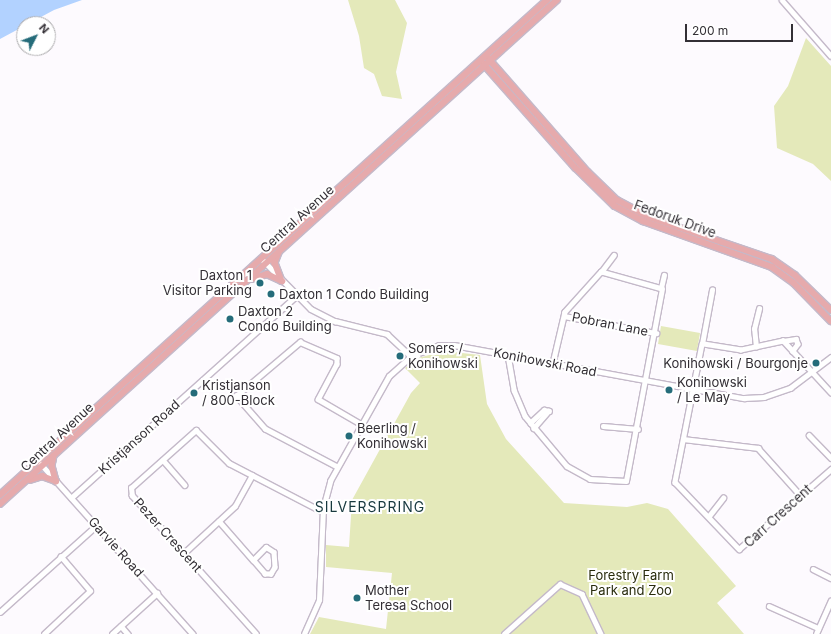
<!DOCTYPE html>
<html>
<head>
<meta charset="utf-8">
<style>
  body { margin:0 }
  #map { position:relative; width:831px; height:634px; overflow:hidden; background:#fdfafe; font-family:Inter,sans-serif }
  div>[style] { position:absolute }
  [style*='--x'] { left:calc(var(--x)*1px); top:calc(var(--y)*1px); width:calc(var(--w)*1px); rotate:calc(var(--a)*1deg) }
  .green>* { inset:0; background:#e4e9ba }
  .water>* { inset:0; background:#b2d2ff }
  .roads { filter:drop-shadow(1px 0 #c4b9c9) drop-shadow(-1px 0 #c4b9c9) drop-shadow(0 1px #c4b9c9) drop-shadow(0 -1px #c4b9c9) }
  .minor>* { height:4.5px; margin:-2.25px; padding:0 2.25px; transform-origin:2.25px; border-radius:2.25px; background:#fff }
  .major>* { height:5.5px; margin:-2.75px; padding:0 2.75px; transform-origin:2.75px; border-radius:2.75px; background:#e6aaac }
  .dots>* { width:11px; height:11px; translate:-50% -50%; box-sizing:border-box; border:2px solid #fff; border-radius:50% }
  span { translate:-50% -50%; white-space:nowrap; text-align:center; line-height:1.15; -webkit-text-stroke:4px #fff; paint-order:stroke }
  .street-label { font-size:13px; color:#332f35 }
  .poi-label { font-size:13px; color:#332f35 }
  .right { translate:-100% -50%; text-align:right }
  .left { translate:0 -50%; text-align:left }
  .park-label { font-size:13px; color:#292c0d }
  .neighbourhood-label { font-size:14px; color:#18393f; letter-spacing:1px }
  .north { position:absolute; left:16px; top:16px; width:40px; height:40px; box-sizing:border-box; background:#fff; border:1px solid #adacae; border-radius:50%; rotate:48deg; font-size:11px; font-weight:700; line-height:16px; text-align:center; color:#332f35 }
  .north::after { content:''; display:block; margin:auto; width:14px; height:18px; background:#256c7a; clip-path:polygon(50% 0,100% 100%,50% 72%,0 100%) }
  .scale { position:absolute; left:685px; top:24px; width:108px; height:18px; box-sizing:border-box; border:2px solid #332f35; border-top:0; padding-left:5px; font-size:12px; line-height:14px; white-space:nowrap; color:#332f35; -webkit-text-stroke:3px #fff; paint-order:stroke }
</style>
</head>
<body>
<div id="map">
  <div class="green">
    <i style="clip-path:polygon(348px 0,395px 0,407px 23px,396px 72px,402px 99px,382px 96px,374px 74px,364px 68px,359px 36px)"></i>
    <i style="clip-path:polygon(806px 38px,831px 66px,831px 181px,813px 164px,777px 148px,774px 106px,788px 86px)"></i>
    <i style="clip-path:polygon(661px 326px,700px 333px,697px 351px,658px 344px)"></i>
    <i style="clip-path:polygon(444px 351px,480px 355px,487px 404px,506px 439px,564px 503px,627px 507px,647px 503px,668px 509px,736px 586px,717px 603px,744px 634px,310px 634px,319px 617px,386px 629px,392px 573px,326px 567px,326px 545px,349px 547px,352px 500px,411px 393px,420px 383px,405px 368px,418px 358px)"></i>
  </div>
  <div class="water">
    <i style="clip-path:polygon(0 0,82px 0,54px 10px,0 39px)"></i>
  </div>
  <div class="roads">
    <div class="minor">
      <i style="--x:782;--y:0;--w:74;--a:48.8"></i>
      <i style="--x:261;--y:258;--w:71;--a:45.6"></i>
      <i style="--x:311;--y:309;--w:27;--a:27"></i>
      <i style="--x:335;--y:321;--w:54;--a:14"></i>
      <i style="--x:387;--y:334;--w:33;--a:43"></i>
      <i style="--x:601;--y:272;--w:21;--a:-53"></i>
      <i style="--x:661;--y:288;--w:13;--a:-77"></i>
      <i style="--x:564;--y:316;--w:94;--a:10.5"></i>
      <i style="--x:783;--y:341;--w:13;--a:-9"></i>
      <i style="--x:796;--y:339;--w:5;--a:68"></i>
      <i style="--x:798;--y:344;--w:9;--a:126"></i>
      <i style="--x:702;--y:344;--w:55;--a:-79.5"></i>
      <i style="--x:756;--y:347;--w:18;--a:-96"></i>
      <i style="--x:754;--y:329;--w:21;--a:-76"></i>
      <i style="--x:508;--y:355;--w:36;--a:80"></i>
      <i style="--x:514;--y:390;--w:28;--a:67"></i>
      <i style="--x:525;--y:416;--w:65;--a:50"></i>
      <i style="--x:567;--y:466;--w:26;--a:29"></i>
      <i style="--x:590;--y:479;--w:36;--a:3"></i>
      <i style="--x:626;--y:481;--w:195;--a:-79.4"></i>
      <i style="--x:662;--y:289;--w:63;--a:-164.4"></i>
      <i style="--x:601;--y:272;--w:54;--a:132"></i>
      <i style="--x:565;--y:312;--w:52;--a:103.2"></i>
      <i style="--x:831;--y:393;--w:71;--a:-132.7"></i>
      <i style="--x:783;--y:341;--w:43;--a:167.9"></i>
      <i style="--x:741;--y:350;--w:39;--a:-171"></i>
      <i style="--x:702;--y:344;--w:141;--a:101.1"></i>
      <i style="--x:675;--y:482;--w:93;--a:46.3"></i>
      <i style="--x:739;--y:549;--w:122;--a:-41"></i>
      <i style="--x:530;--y:423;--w:19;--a:-43"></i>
      <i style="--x:544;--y:410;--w:5;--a:11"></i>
      <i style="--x:549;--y:411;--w:23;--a:131"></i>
      <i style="--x:603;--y:426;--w:35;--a:5"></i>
      <i style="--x:809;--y:435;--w:32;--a:46"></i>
      <i style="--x:683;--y:439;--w:76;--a:6.8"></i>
      <i style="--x:758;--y:448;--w:64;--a:48.1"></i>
      <i style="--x:163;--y:460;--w:33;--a:49"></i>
      <i style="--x:41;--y:464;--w:228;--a:48.2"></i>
      <i style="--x:337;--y:467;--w:81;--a:-152.2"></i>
      <i style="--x:265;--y:429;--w:44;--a:-131.3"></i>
      <i style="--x:236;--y:396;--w:84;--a:-40.2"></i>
      <i style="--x:300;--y:342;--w:40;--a:23.4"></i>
      <i style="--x:337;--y:358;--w:6;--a:90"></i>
      <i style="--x:337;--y:364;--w:40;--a:118"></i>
      <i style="--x:318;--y:399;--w:50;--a:30.2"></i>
      <i style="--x:71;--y:498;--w:302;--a:-41.9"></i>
      <i style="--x:709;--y:516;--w:23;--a:-52"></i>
      <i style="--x:219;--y:521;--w:52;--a:48.9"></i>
      <i style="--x:266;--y:547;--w:9;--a:32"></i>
      <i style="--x:274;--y:552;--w:15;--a:86"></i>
      <i style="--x:275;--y:567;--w:8;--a:120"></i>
      <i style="--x:271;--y:574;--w:6;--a:180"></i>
      <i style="--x:265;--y:574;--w:18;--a:-131"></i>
      <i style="--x:253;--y:560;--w:18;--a:-45"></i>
      <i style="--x:184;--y:553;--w:69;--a:-42.7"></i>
      <i style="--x:235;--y:506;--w:35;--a:-61"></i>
      <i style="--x:813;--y:569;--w:20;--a:27"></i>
      <i style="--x:769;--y:606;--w:54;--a:24.2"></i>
      <i style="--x:0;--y:612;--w:129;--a:-41.9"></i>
      <i style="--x:121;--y:626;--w:11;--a:49"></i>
      <i style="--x:44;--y:634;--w:63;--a:-43.1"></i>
      <i style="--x:90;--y:591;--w:45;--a:-130.5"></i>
      <i style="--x:112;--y:634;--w:61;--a:-42.3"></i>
      <i style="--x:256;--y:634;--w:186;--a:-131.9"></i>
      <i style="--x:132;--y:496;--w:8;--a:-97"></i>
      <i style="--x:131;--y:488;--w:87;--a:-41.7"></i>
      <i style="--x:196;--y:430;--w:47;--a:45"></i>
      <i style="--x:229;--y:463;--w:106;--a:27.5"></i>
      <i style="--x:304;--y:634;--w:37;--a:-66"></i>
      <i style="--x:319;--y:600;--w:92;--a:-87.5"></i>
      <i style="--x:323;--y:508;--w:28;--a:-75"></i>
      <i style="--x:330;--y:481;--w:120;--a:-60.7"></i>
      <i style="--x:389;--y:376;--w:30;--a:-42"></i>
      <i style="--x:411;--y:356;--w:30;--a:-21"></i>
      <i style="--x:439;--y:345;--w:15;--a:0"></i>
      <i style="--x:454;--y:345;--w:295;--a:10.4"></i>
      <i style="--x:744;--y:398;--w:20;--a:-3"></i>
      <i style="--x:764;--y:397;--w:28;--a:-19"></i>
      <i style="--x:790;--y:388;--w:51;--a:-37.1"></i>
      <i style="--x:504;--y:634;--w:75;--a:-41.8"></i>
      <i style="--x:560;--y:584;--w:24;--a:24"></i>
      <i style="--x:582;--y:594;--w:44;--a:64.6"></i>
      <i style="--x:816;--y:634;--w:36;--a:-66"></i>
    </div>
    <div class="major">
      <i style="--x:489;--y:59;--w:150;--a:48.8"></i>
      <i style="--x:588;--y:172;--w:40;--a:44"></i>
      <i style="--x:617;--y:200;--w:36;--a:28"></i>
      <i style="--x:649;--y:217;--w:130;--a:18.9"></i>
      <i style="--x:772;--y:259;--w:28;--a:35"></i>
      <i style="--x:795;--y:275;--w:50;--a:44.2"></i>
      <i style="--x:483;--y:63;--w:140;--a:48.5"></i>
      <i style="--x:576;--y:168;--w:54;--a:44.3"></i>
      <i style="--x:615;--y:206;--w:32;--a:28"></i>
      <i style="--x:643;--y:221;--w:137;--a:19.6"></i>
      <i style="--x:772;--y:267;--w:27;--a:36"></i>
      <i style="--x:794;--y:283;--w:53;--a:45.8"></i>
      <i style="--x:279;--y:253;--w:11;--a:112"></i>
      <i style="--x:275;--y:263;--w:19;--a:69"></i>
      <i style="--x:252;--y:279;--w:16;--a:-18"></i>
      <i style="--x:267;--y:274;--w:17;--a:25"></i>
      <i style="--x:54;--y:456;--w:10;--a:101"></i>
      <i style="--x:52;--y:466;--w:16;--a:75"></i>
      <i style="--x:30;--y:480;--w:13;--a:-18"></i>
      <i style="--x:42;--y:476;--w:15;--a:20"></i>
      <i style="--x:0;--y:495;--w:738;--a:-42.14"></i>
      <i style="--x:0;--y:504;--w:751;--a:-42.14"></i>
    </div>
  </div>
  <div class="dots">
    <i style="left:260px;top:283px;background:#256c7a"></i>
    <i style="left:271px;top:294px;background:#256c7a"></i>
    <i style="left:230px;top:319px;background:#256c7a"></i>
    <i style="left:400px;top:356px;background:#256c7a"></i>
    <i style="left:816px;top:363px;background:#256c7a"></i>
    <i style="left:669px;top:390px;background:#256c7a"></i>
    <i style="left:194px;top:393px;background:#256c7a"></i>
    <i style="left:349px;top:436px;background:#256c7a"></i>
    <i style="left:357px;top:598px;background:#256c7a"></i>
  </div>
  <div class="street-label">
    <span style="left:297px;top:219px;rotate:-42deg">Central Avenue</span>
    <span style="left:675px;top:219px;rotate:20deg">Fedoruk Drive</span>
    <span style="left:610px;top:324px;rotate:11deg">Pobran Lane</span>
    <span style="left:545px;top:362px;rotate:11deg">Konihowski Road</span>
    <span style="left:57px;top:437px;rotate:-43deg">Central Avenue</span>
    <span style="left:139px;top:437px;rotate:-42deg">Kristjanson Road</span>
    <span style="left:778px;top:516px;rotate:-42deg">Carr Crescent</span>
    <span style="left:168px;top:535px;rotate:48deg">Pezer Crescent</span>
    <span style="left:116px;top:547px;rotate:48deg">Garvie Road</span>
  </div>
  <div class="poi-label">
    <span class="right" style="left:252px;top:283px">Daxton 1<br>Visitor Parking</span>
    <span class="left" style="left:279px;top:294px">Daxton 1 Condo Building</span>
    <span class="left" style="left:238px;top:319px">Daxton 2<br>Condo Building</span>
    <span class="left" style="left:408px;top:356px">Somers /<br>Konihowski</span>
    <span class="right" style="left:808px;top:363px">Konihowski / Bourgonje</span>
    <span class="left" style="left:677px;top:390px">Konihowski<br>/ Le May</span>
    <span class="left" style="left:202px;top:393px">Kristjanson<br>/ 800-Block</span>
    <span class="left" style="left:357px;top:436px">Beerling /<br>Konihowski</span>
    <span class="left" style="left:365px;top:598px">Mother<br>Teresa School</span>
  </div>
  <div class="park-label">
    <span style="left:631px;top:583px">Forestry Farm<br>Park and Zoo</span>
  </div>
  <div class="neighbourhood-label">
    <span style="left:370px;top:507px">SILVERSPRING</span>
  </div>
  <div class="north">N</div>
  <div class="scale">200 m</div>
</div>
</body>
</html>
